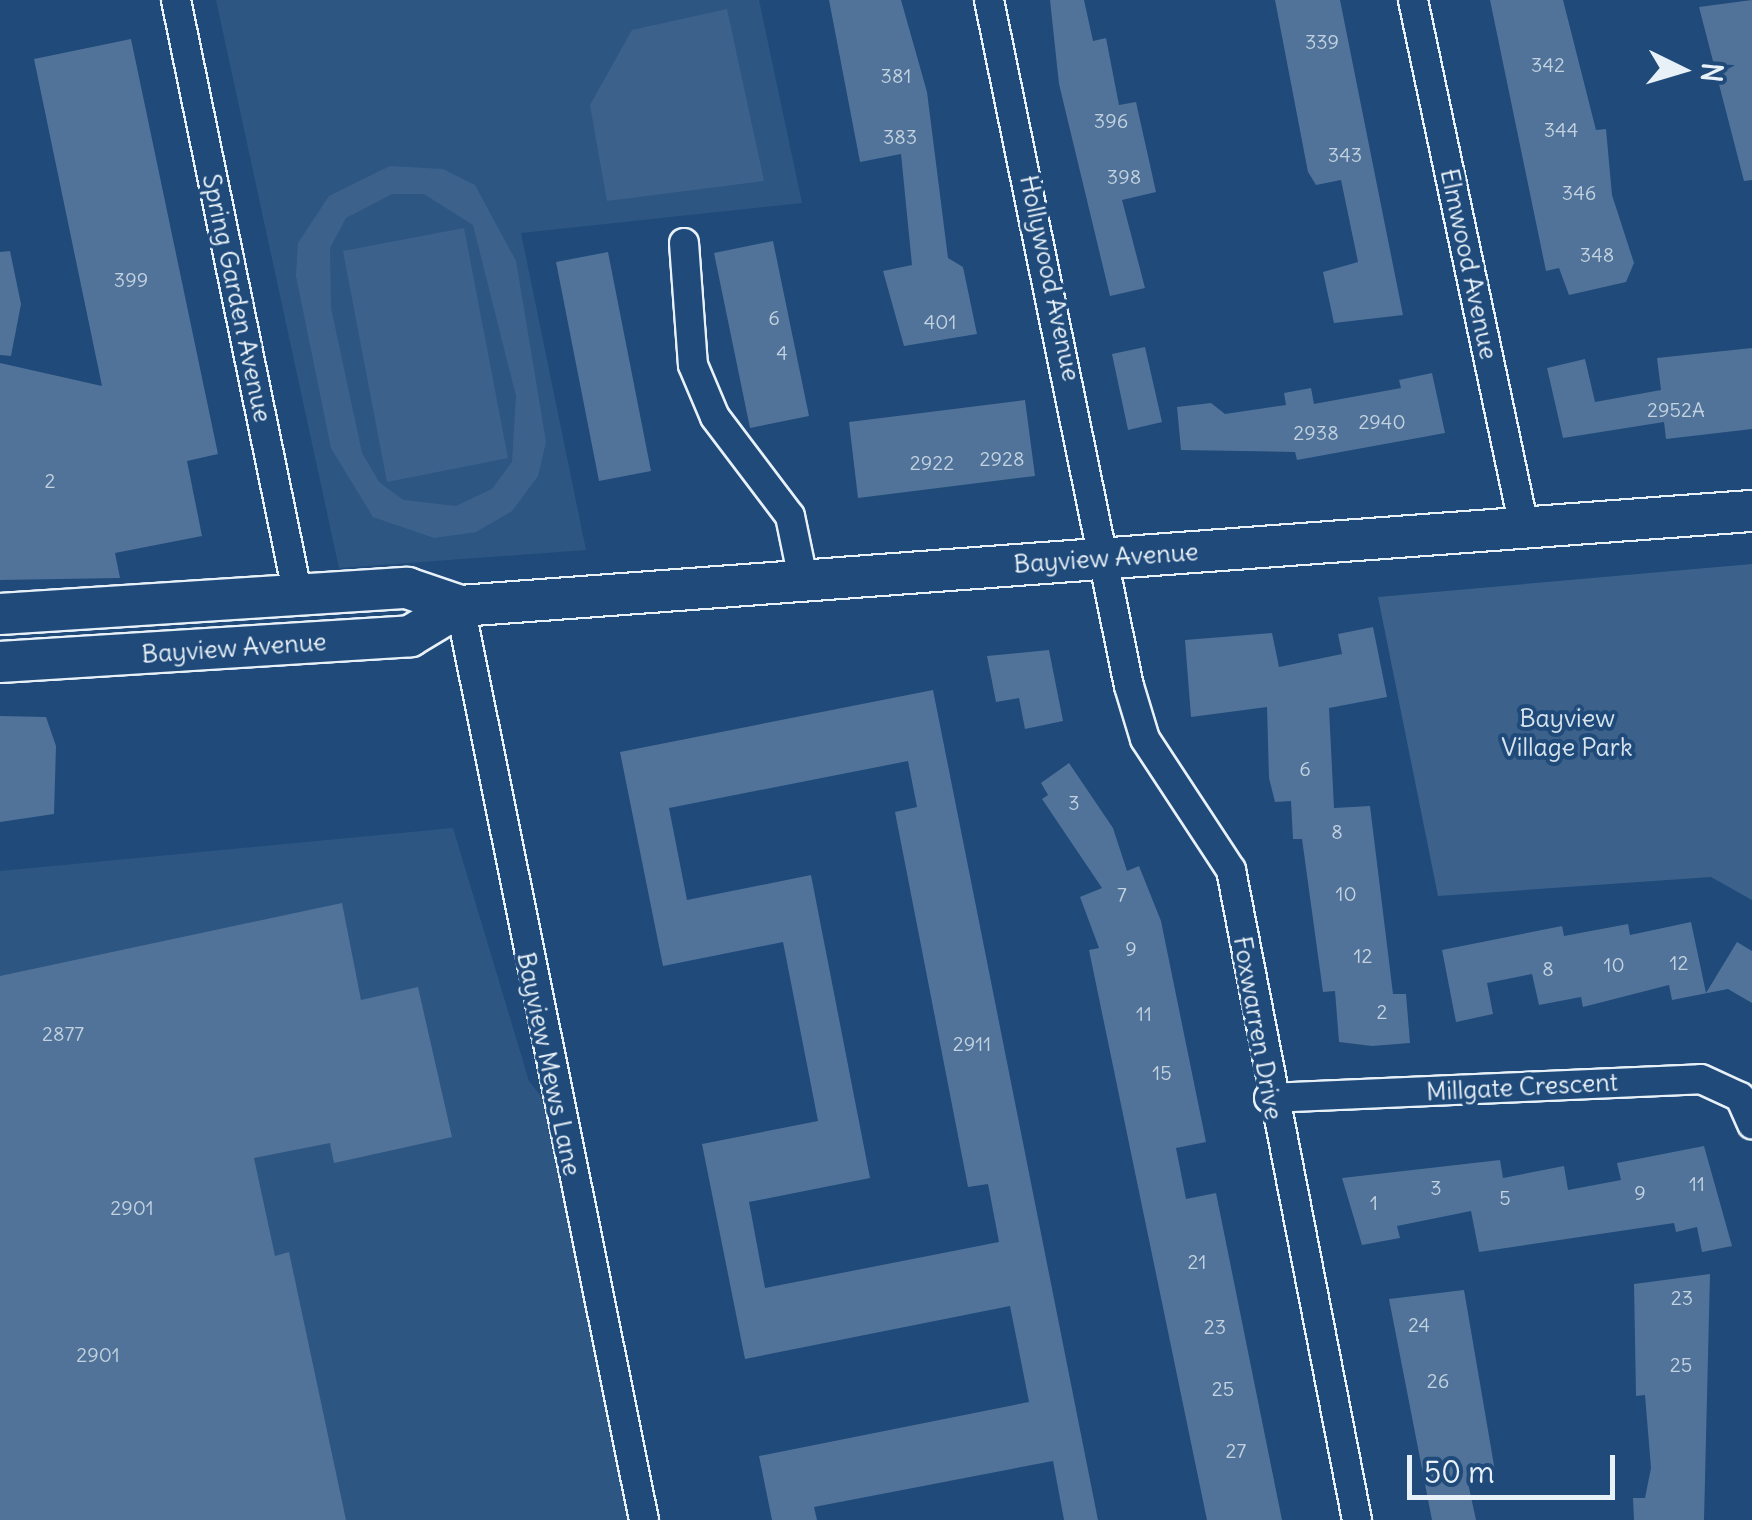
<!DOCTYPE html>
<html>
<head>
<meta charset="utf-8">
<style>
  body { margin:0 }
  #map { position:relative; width:1752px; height:1520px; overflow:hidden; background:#1f4a7a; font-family:Delius,sans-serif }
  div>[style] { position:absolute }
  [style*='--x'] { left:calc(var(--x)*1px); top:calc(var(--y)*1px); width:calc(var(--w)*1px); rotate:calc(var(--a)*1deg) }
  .built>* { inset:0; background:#2e5683 }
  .green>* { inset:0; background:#3c628c }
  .building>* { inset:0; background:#517399 }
  .roads { filter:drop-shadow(2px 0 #e8f1f8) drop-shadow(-2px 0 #e8f1f8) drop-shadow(0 2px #e8f1f8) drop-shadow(0 -2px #e8f1f8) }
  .minor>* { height:28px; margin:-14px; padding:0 14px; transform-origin:14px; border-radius:14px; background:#1f4a7a }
  .secondary>* { height:40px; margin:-20px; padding:0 20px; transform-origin:20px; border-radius:20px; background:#1f4a7a }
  span { translate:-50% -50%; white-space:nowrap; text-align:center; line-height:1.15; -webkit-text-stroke:8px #1f4a7a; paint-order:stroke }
  .number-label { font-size:20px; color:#c2d2e0 }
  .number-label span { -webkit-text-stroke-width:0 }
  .street-label { font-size:25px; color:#e8f1f8 }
  .park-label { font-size:25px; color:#d7e3ed }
  .north { position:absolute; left:1632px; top:20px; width:100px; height:100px; -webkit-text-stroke:8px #1f4a7a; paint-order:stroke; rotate:95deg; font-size:28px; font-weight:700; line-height:40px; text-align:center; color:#e8f1f8 }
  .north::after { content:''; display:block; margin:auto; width:35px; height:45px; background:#e8f1f8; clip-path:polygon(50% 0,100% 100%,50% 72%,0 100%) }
  .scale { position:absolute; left:1407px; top:1455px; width:208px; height:45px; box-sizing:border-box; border:5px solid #e8f1f8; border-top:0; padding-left:12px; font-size:30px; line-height:35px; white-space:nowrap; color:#e8f1f8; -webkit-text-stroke:8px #1f4a7a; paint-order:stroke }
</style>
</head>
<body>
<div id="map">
  <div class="built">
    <i style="clip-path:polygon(216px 0,759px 0,802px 203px,521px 233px,586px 550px,339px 568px)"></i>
    <i style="clip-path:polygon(453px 828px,529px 1081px,555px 1114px,639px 1520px,0 1520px,0 871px)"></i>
  </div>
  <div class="green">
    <i style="clip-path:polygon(727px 9px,764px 181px,607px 201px,590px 105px,632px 30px)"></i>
    <i style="clip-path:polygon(evenodd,390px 166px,443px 169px,475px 185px,516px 261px,546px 442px,538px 476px,512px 511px,476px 532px,434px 538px,373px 517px,331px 448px,296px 276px,298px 243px,329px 196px,390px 166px,392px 194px,424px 194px,473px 225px,516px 396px,512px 462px,492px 489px,456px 506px,403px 500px,379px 482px,362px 453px,331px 308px,330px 248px,346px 218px,392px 194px)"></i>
    <i style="clip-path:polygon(464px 228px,508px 458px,387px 482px,343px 251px)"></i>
    <i style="clip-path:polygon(1752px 564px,1752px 900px,1711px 877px,1438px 896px,1378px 597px)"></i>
  </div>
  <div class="building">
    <i style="clip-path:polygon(829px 0,901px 0,927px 92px,948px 258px,963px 267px,977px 334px,904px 346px,883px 271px,912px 265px,901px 154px,860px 162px)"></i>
    <i style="clip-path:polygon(1050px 0,1084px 0,1093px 41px,1106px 38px,1119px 105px,1136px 102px,1156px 192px,1122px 200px,1145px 288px,1110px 296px,1059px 84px)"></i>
    <i style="clip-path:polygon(1275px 0,1340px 0,1403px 315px,1334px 323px,1323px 272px,1358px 262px,1341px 180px,1316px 185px,1308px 172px)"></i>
    <i style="clip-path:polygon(1490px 0,1563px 0,1596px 130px,1606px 129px,1612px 195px,1634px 263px,1626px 282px,1569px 295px,1559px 268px,1546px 271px)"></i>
    <i style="clip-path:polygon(1752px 0,1752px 180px,1744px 181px,1699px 7px)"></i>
    <i style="clip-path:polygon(131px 39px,218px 454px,187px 461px,202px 536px,115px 553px,120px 578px,0 580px,0 363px,102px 386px,34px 59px)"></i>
    <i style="clip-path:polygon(773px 241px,809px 416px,750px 428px,714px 253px)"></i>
    <i style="clip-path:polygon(10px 251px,21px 304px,11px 356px,0 355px,0 252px)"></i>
    <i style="clip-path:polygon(608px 252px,651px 471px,599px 481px,556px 262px)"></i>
    <i style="clip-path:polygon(1145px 347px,1162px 422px,1128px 430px,1112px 354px)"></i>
    <i style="clip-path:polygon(1752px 348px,1752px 429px,1666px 439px,1664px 422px,1563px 438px,1547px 368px,1585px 359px,1595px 402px,1661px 390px,1657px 358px)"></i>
    <i style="clip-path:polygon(1432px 373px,1445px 433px,1297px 460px,1295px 452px,1181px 450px,1177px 407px,1211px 403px,1225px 414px,1286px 405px,1284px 393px,1311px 388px,1314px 404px,1401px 388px,1399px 380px)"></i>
    <i style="clip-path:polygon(1025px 400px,1035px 476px,858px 498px,849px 422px)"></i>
    <i style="clip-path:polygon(1373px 627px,1387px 697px,1329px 708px,1334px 808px,1370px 806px,1393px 994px,1406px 994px,1410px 1043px,1372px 1046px,1339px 1042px,1335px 991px,1323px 992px,1302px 839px,1293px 839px,1291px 801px,1275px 802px,1269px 778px,1267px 707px,1191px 717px,1185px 640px,1272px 633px,1279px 667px,1342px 654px,1338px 634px)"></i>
    <i style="clip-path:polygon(1049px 650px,1063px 721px,1025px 729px,1019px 698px,996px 702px,987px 656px)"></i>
    <i style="clip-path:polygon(evenodd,933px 690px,1098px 1520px,1064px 1520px,1053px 1461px,814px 1507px,817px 1520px,772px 1520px,759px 1456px,1029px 1402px,1010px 1306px,745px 1359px,702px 1144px,818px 1121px,783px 942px,663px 966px,620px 752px,933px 690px,908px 761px,917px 807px,895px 812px,968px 1187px,988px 1184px,999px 1242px,765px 1288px,749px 1202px,870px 1178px,811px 875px,687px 900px,669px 808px,908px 761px)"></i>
    <i style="clip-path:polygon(0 716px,46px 717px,56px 746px,54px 814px,0 822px)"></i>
    <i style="clip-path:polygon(1069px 763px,1113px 828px,1127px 871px,1139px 866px,1161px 921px,1206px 1142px,1176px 1148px,1186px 1199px,1216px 1193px,1282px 1520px,1207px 1520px,1089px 950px,1099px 948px,1080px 897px,1102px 888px,1042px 799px,1048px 795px,1041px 783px)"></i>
    <i style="clip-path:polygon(342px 903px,361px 1000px,418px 987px,452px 1137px,334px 1163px,330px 1143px,254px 1158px,275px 1256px,289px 1252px,346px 1520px,0 1520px,0 976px)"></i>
    <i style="clip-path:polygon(1691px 922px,1706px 993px,1737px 942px,1752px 951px,1752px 1003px,1728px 989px,1672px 1000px,1669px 985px,1583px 1007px,1581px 997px,1539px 1005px,1532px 974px,1487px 983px,1493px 1014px,1456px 1022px,1442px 950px,1562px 926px,1564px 936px,1628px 924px,1630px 935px)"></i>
    <i style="clip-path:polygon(1704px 1146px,1732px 1246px,1702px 1252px,1697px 1227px,1676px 1232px,1674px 1223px,1479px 1252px,1471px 1211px,1397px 1226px,1400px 1238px,1362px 1245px,1342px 1178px,1500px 1160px,1503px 1178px,1564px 1166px,1568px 1190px,1621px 1180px,1617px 1163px)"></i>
    <i style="clip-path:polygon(1710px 1274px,1704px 1520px,1634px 1520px,1633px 1498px,1645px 1498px,1651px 1468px,1645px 1395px,1636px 1396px,1634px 1284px)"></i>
    <i style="clip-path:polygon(1464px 1290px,1496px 1477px,1468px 1483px,1476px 1520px,1432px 1520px,1389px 1299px)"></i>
  </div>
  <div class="roads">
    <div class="minor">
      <i style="--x:176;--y:0;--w:608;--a:78.43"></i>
      <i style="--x:989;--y:0;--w:700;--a:78.47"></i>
      <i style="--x:1129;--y:686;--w:55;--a:73.2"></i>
      <i style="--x:1145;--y:739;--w:157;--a:56.7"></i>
      <i style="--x:1231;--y:870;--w:662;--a:79.03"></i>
      <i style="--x:1413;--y:0;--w:539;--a:78.11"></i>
      <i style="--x:684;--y:243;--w:122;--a:85.8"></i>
      <i style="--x:693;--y:365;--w:56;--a:67.1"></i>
      <i style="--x:715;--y:417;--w:124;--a:52.9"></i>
      <i style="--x:790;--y:516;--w:64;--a:78.3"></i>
      <i style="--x:460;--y:606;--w:932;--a:78.62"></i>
      <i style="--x:1269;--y:1098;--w:432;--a:-2.5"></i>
      <i style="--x:1701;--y:1079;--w:43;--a:24.8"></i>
      <i style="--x:1740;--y:1097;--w:30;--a:66"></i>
    </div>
    <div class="secondary">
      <i style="--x:0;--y:614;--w:408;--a:-3.7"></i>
      <i style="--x:407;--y:588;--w:56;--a:18.8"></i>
      <i style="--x:460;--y:606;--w:1295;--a:-4.21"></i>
      <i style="--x:0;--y:662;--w:411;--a:-3.6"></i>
      <i style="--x:410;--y:636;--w:58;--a:-31"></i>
    </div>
  </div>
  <div class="number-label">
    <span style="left:1322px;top:41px">339</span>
    <span style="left:1548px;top:64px">342</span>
    <span style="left:896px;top:75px">381</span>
    <span style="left:1111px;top:120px">396</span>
    <span style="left:1561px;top:129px">344</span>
    <span style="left:900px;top:136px">383</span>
    <span style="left:1345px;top:154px">343</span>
    <span style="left:1124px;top:176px">398</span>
    <span style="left:1579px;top:192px">346</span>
    <span style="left:1597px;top:254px">348</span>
    <span style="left:131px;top:279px">399</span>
    <span style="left:774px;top:317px">6</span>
    <span style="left:940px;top:321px">401</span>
    <span style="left:782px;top:352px">4</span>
    <span style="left:1676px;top:409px">2952A</span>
    <span style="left:1382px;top:421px">2940</span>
    <span style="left:1316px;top:432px">2938</span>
    <span style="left:1002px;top:458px">2928</span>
    <span style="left:932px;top:462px">2922</span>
    <span style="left:50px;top:480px">2</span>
    <span style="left:1305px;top:768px">6</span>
    <span style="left:1074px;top:802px">3</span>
    <span style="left:1337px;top:831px">8</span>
    <span style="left:1346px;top:893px">10</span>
    <span style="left:1122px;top:894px">7</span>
    <span style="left:1131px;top:948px">9</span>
    <span style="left:1363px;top:955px">12</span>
    <span style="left:1679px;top:962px">12</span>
    <span style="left:1614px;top:964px">10</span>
    <span style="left:1548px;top:968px">8</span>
    <span style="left:1382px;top:1011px">2</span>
    <span style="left:1144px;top:1013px">11</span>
    <span style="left:63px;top:1033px">2877</span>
    <span style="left:972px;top:1043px">2911</span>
    <span style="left:1162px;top:1072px">15</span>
    <span style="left:1697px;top:1183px">11</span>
    <span style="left:1436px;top:1187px">3</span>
    <span style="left:1640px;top:1192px">9</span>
    <span style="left:1505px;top:1197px">5</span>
    <span style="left:1374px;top:1202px">1</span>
    <span style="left:132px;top:1207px">2901</span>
    <span style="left:1197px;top:1261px">21</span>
    <span style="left:1682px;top:1297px">23</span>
    <span style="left:1419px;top:1324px">24</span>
    <span style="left:1215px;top:1326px">23</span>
    <span style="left:98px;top:1354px">2901</span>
    <span style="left:1681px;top:1364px">25</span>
    <span style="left:1438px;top:1380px">26</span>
    <span style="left:1223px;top:1388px">25</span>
    <span style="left:1236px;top:1450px">27</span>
  </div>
  <div class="street-label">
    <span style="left:1469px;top:264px;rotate:78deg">Elmwood Avenue</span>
    <span style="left:1050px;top:278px;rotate:78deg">Hollywood Avenue</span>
    <span style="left:237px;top:298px;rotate:78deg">Spring Garden Avenue</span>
    <span style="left:1106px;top:558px;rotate:-4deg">Bayview Avenue</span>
    <span style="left:234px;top:648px;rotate:-4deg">Bayview Avenue</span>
    <span style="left:1258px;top:1028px;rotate:80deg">Foxwarren Drive</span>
    <span style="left:549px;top:1064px;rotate:78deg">Bayview Mews Lane</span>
    <span style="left:1522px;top:1087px;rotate:-3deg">Millgate Crescent</span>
  </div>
  <div class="park-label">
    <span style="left:1567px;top:733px">Bayview<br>Village Park</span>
  </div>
  <div class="north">N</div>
  <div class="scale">50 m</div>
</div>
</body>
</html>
